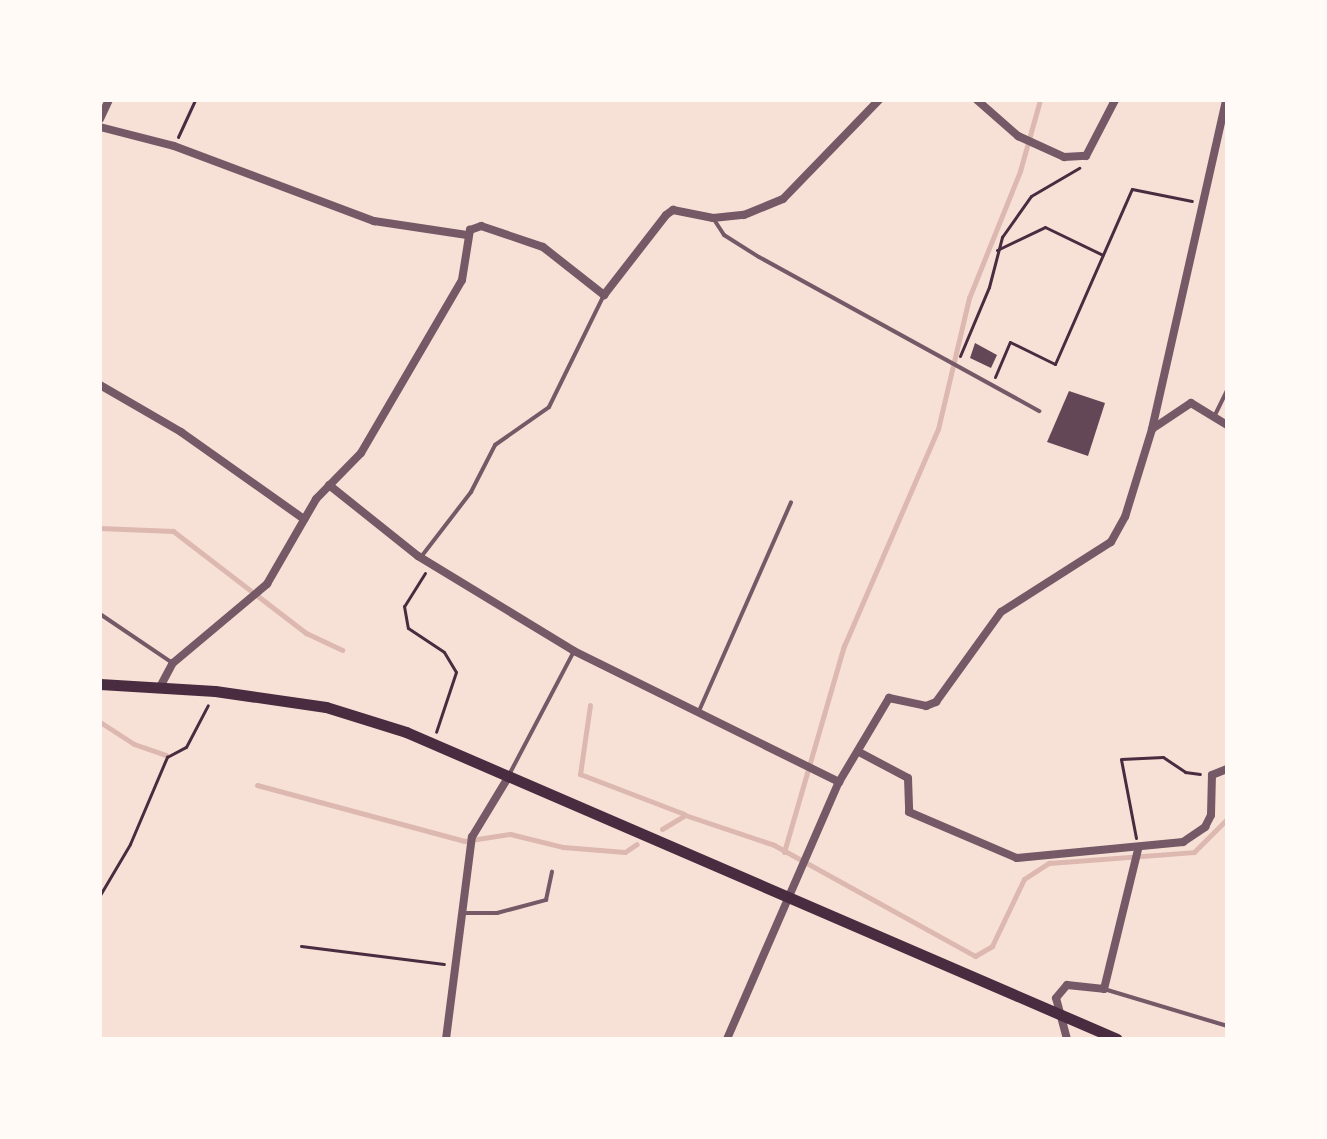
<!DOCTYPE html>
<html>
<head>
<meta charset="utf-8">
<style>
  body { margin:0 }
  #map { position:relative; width:1327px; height:1139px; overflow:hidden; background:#f7e1d7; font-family:"Playfair Display",serif }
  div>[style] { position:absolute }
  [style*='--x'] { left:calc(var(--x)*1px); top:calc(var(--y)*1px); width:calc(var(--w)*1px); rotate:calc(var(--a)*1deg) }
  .stream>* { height:5px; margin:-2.5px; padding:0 2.5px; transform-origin:2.5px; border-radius:2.5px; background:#dcb8b0 }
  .building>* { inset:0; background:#644757 }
  .path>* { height:3px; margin:-1.5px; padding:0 1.5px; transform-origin:1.5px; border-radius:1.5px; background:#4a2c40 }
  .service>* { height:4px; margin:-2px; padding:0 2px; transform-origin:2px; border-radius:2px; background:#755966 }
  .minor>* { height:8px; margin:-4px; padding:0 4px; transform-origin:4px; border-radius:4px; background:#755966 }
  .secondary>* { height:11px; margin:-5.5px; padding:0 5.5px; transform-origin:5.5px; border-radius:5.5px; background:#4a2c40 }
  span { translate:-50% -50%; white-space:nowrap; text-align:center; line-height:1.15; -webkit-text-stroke:7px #fffaf5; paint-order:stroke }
  .frame { position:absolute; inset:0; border:102px solid #fffaf5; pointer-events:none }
</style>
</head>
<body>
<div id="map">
  <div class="stream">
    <i style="--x:100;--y:528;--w:73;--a:2.4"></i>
    <i style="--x:173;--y:531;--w:168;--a:37.5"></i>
    <i style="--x:306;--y:633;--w:40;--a:25"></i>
    <i style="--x:590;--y:705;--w:70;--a:98.2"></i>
    <i style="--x:580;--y:774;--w:111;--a:21"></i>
    <i style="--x:100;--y:722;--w:40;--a:32.9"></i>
    <i style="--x:134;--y:744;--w:34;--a:19"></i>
    <i style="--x:257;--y:785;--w:214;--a:15.1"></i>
    <i style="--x:464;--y:841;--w:47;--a:-8.7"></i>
    <i style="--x:510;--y:834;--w:55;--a:13.8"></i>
    <i style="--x:563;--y:847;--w:62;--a:4.6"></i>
    <i style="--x:625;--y:852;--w:14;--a:-34"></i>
    <i style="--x:662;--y:829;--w:27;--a:-31"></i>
    <i style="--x:685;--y:815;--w:94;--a:18.6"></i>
    <i style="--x:774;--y:845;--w:230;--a:28.9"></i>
    <i style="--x:975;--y:956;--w:20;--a:-30"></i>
    <i style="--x:992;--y:946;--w:74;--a:-64.5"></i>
    <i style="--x:1024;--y:879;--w:30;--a:-33"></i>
    <i style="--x:1049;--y:863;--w:145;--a:-4.3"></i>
    <i style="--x:1194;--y:852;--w:47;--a:-45"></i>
    <i style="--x:784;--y:852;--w:215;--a:-73.8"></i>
    <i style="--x:844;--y:646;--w:236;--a:-66.6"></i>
    <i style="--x:938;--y:429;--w:135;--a:-76.7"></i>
    <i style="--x:969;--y:298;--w:137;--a:-68.1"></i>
    <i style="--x:1020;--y:171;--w:74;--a:-74.3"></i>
  </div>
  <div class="building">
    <i style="clip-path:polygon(975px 343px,997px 355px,991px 368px,970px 358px)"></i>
    <i style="clip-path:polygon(1069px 391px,1105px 403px,1088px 456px,1047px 442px)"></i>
  </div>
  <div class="path">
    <i style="--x:178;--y:137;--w:41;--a:-65.3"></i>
    <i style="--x:997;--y:250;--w:53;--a:-25.6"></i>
    <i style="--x:1045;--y:227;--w:64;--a:25.8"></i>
    <i style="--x:960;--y:356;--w:75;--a:-67.2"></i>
    <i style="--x:989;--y:287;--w:52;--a:-75.4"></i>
    <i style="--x:1002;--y:237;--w:50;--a:-54.7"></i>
    <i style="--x:1031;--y:196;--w:56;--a:-30.3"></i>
    <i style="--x:995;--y:377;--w:38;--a:-67"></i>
    <i style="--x:1010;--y:342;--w:50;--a:26.1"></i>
    <i style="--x:1055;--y:364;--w:191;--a:-66.3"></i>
    <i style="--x:1132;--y:189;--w:61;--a:11.3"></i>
    <i style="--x:425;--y:573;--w:39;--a:122"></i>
    <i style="--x:404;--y:606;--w:22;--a:80"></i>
    <i style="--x:408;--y:628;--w:43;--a:33.7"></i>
    <i style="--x:444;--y:652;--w:23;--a:59"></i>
    <i style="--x:456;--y:672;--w:63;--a:108.4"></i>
    <i style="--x:1136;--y:838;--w:80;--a:-100.8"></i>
    <i style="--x:1121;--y:759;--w:42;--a:-2.7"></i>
    <i style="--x:1163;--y:757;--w:27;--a:34"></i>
    <i style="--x:1185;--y:772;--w:15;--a:8"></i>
    <i style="--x:100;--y:895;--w:59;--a:-59.5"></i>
    <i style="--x:130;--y:844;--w:95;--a:-67"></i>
    <i style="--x:167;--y:757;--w:21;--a:-28"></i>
    <i style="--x:186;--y:747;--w:47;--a:-62.4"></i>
    <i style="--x:301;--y:946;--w:144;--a:7.2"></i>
  </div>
  <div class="service">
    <i style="--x:713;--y:218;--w:20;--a:57"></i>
    <i style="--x:724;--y:235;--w:41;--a:32.2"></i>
    <i style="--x:759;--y:257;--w:320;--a:28.8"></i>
    <i style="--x:1214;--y:417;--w:30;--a:-64"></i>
    <i style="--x:421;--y:557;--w:82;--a:-52.4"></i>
    <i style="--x:471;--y:492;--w:53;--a:-62.9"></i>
    <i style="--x:495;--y:445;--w:66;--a:-35.1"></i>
    <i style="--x:549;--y:407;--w:123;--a:-63.9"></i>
    <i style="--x:100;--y:614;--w:86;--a:34.1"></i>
    <i style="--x:699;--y:711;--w:228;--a:-66.2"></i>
    <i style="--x:510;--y:773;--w:138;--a:-62.3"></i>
    <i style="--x:463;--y:913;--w:34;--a:0"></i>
    <i style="--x:497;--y:913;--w:51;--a:-14.9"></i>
    <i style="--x:546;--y:900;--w:29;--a:-78"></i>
    <i style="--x:1104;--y:989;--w:128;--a:16.7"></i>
  </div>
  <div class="minor">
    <i style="--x:977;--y:100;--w:55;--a:41.3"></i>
    <i style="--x:1018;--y:136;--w:51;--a:24.5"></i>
    <i style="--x:1064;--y:157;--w:22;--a:-3"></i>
    <i style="--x:1086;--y:156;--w:63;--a:-62.6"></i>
    <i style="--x:100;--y:119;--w:21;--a:-65"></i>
    <i style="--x:100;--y:127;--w:76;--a:14.4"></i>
    <i style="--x:174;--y:146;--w:214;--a:20.6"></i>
    <i style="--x:374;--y:221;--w:94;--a:8.6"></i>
    <i style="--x:100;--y:385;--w:94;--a:30.1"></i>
    <i style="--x:181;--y:432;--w:151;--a:35.3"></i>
    <i style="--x:1152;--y:429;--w:337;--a:-77.3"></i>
    <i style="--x:329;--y:485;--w:114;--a:38.6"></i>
    <i style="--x:418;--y:556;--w:183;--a:31.3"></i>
    <i style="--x:574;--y:651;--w:296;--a:26.3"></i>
    <i style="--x:160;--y:687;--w:27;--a:-62"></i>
    <i style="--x:173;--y:663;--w:123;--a:-40"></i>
    <i style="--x:267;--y:584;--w:98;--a:-60"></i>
    <i style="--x:316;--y:499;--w:64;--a:-45.6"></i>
    <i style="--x:361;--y:453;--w:200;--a:-59.7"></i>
    <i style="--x:462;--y:280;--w:51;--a:-80.9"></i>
    <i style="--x:470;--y:230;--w:12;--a:-20"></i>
    <i style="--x:481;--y:226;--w:65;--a:18.7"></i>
    <i style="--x:543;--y:247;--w:78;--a:38.2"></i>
    <i style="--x:604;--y:295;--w:101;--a:-52.2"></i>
    <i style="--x:666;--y:215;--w:9;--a:-36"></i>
    <i style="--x:673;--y:210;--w:41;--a:11.3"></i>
    <i style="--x:713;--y:218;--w:31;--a:-6"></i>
    <i style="--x:744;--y:215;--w:42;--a:-22.3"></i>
    <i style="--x:783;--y:199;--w:138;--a:-45.9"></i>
    <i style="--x:859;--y:752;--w:55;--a:28"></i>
    <i style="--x:908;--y:778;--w:34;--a:88"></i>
    <i style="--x:909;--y:812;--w:117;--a:23.1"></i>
    <i style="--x:1017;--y:858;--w:167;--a:-5.5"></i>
    <i style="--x:1183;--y:842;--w:27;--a:-34"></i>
    <i style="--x:1205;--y:827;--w:13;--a:-63"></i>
    <i style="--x:1211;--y:815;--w:40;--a:-88.6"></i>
    <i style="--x:1212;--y:775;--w:16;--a:-22"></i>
    <i style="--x:446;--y:1039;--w:204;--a:-82.7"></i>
    <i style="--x:472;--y:837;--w:71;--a:-58.8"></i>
    <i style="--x:727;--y:1039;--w:280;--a:-66.5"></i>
    <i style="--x:839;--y:782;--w:98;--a:-59.2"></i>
    <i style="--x:889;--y:698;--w:38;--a:12"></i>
    <i style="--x:926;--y:706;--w:11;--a:-22"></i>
    <i style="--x:936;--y:702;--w:111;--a:-54.2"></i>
    <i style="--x:1001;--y:612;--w:130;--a:-32.5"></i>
    <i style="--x:1111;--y:542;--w:29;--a:-61"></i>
    <i style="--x:1125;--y:517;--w:92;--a:-72.9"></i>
    <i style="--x:1152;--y:429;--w:47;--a:-33.7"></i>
    <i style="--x:1191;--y:403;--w:42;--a:31.4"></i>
    <i style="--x:1067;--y:1039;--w:42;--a:-105"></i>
    <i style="--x:1056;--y:998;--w:17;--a:-50"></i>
    <i style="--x:1067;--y:985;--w:37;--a:6"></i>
    <i style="--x:1104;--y:989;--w:144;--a:-76.3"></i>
  </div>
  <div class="secondary">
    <i style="--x:100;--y:684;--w:115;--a:3.5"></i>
    <i style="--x:215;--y:691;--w:112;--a:8.2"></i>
    <i style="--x:326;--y:707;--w:84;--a:17.4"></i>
    <i style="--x:406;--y:732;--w:774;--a:23.35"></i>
  </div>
  <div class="frame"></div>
</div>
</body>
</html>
